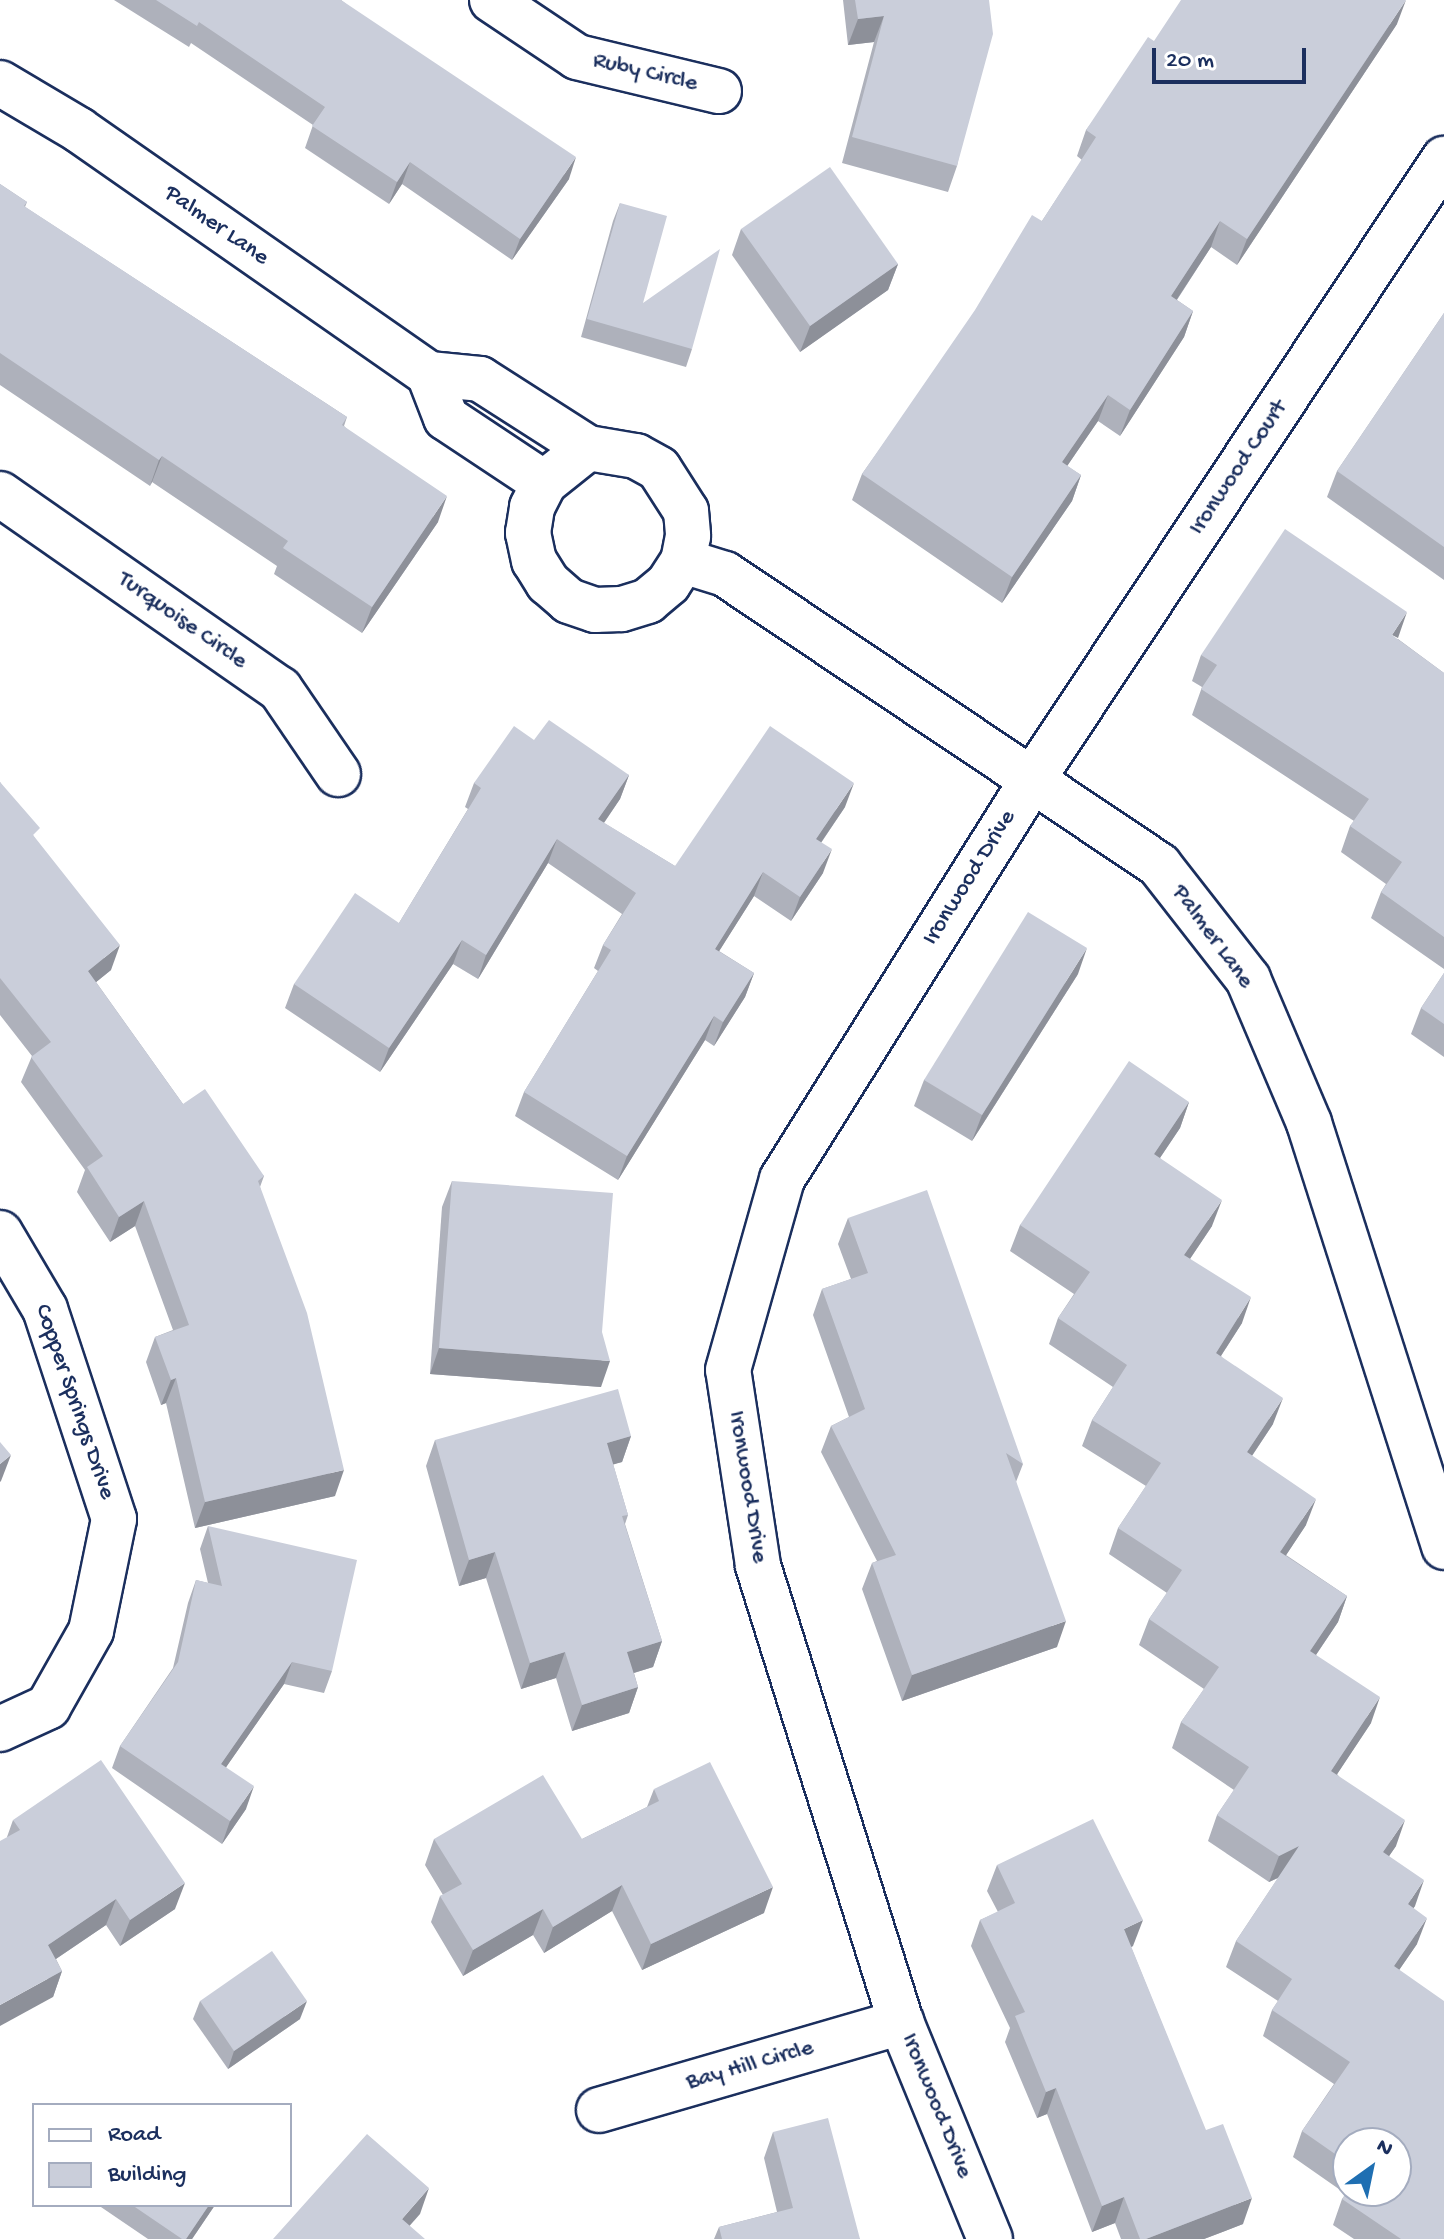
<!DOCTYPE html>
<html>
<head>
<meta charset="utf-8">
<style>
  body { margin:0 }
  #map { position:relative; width:1444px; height:2239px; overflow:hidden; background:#fff; font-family:"Gochi Hand",sans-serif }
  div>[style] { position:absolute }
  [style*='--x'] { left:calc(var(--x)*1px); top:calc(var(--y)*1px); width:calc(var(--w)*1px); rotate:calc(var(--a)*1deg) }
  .roads { filter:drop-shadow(2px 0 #1b2f5e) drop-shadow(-2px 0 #1b2f5e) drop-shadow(0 2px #1b2f5e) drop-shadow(0 -2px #1b2f5e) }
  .minor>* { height:44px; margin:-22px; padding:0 22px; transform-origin:22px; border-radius:22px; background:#fff }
  .wall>* { inset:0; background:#aeb1bb }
  .shaded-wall>* { inset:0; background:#8d9099 }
  .building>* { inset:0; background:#caceda }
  span { translate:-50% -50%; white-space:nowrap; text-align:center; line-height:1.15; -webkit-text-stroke:6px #fff; paint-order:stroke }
  .street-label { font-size:24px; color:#1b2f5e }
  .legend { position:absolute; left:32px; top:2103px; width:260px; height:104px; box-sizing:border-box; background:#fff; border:2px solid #a4acbf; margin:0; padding:10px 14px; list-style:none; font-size:24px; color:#1b2f5e }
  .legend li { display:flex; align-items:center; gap:16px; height:40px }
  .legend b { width:40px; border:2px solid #a4acbf }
  .north { position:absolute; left:1332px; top:2127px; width:80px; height:80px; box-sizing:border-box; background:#fff; border:2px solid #a4acbf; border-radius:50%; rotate:33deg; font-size:22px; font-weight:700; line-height:32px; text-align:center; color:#1b2f5e }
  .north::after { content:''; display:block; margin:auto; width:28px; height:36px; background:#1f6fb2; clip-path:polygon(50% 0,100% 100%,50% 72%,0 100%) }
  .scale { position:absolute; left:1152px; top:48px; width:154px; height:36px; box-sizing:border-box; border:4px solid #1b2f5e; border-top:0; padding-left:10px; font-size:24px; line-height:28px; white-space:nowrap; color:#1b2f5e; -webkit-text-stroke:6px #fff; paint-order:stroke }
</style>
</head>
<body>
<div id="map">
  <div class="roads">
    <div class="minor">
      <i style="--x:492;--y:0;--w:102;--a:33.8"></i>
      <i style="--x:577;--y:57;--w:146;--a:13.5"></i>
      <i style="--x:0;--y:83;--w:92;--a:30.7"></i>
      <i style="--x:79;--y:130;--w:427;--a:34.9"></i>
      <i style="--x:429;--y:374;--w:51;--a:5.6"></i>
      <i style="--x:480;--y:379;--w:128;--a:32.6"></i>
      <i style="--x:429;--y:374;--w:47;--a:68.9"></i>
      <i style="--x:446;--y:418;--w:118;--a:33.6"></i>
      <i style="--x:588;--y:448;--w:49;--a:9.5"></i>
      <i style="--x:636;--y:456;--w:26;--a:29"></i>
      <i style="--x:659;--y:469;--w:50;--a:57.3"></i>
      <i style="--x:686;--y:511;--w:25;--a:85"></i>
      <i style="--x:688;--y:536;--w:25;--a:101"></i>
      <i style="--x:683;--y:561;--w:27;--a:123"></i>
      <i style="--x:668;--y:584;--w:26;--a:140"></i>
      <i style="--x:648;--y:601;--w:28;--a:163"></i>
      <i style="--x:621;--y:609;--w:26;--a:178"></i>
      <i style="--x:595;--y:610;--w:28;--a:-161"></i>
      <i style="--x:569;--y:601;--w:28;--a:-139"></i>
      <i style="--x:548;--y:583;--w:26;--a:-122"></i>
      <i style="--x:534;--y:561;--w:29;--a:-102"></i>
      <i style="--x:528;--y:533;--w:26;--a:-81"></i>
      <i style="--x:532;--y:507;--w:27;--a:-63"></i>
      <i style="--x:544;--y:483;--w:56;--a:-38.5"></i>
      <i style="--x:0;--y:494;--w:341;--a:34.9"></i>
      <i style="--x:280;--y:689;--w:103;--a:55.7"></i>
      <i style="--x:683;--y:561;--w:44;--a:17.2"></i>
      <i style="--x:725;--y:574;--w:523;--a:33.84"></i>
      <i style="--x:1159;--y:865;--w:145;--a:52"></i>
      <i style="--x:1248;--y:979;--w:156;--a:67"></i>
      <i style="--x:1309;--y:1123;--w:445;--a:72.3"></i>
      <i style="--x:0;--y:1233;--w:88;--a:59.4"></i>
      <i style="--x:45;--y:1309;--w:221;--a:71.8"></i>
      <i style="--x:114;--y:1519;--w:114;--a:101.6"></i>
      <i style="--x:91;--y:1631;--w:87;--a:119.5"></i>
      <i style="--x:48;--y:1707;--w:53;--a:155.4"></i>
      <i style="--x:599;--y:2110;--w:315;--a:-16.2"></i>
      <i style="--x:990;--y:2239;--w:235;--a:-112.3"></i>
      <i style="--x:901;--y:2022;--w:479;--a:-107.4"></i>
      <i style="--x:758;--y:1565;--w:197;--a:-98.7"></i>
      <i style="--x:728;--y:1370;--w:198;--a:-74.2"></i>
      <i style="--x:782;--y:1179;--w:474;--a:-57.9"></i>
      <i style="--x:1034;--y:777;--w:742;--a:-56.44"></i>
    </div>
  </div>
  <div class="wall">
    <i style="clip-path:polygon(114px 0,341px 0,569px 179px,512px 260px,402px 184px,389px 204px,305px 148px,313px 125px,191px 43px,189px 47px)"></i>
    <i style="clip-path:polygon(843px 0,989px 0,957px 166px,948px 192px,842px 163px,874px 42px,848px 45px)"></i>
    <i style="clip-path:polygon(1397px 24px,1237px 265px,1211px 247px,1177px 300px,1193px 311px,1184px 337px,1120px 436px,1098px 421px,1067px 466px,1081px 475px,1072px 501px,1002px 603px,852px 500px,862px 474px,1042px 221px,1082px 160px,1077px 156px,1086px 130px,1154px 41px)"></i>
    <i style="clip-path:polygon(0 184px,27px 202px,25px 207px,347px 417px,344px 426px,438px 522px,362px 633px,274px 574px,277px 566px,152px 482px,150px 486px,0 385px)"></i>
    <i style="clip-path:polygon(620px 203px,643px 303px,692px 349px,686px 367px,581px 337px,613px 221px)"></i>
    <i style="clip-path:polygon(741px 229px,898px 264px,888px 290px,800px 352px,732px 255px)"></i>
    <i style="clip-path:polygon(1444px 313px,1444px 580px,1327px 497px,1337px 471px)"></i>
    <i style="clip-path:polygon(1398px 639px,1444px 673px,1444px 969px,1371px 918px,1381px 892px,1386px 884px,1341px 852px,1350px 826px,1354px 821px,1192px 715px,1202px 687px,1192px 681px,1201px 655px)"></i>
    <i style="clip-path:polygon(534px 740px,629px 775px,620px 799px,604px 823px,675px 866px,845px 807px,821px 843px,823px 873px,791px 921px,754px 896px,719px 951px,754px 973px,745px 997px,714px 1046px,705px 1040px,618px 1180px,515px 1116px,524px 1092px,598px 971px,594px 968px,603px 945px,622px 914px,548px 863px,478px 979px,453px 964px,380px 1072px,285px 1008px,294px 984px,399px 923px,468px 809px,465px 807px,474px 783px)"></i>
    <i style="clip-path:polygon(0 782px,36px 840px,111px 970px,96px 982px,183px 1104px,264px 1176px,260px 1187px,335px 1496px,195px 1528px,166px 1403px,161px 1405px,146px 1362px,155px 1337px,173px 1330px,135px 1226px,110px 1242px,77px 1192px,85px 1170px,21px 1082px,32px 1056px,0 1015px)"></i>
    <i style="clip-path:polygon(1444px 973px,1444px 1057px,1411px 1034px,1421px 1008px)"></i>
    <i style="clip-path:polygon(1078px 974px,972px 1141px,914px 1106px,924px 1080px)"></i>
    <i style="clip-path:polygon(evenodd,1189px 1102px,1180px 1128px,1160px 1158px,1212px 1226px,1190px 1259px,1242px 1323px,1221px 1356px,1273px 1424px,1252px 1456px,1306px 1525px,1286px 1555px,1347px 1596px,1338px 1622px,1316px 1655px,1371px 1723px,1337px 1774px,1396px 1846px,1389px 1856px,1415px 1906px,1413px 1908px,1417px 1944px,1399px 1970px,1444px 2239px,1354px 2239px,1333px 2225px,1342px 2199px,1346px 2194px,1293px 2157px,1302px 2131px,1334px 2084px,1263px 2036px,1272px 2010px,1278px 2001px,1226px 1967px,1236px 1941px,1278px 1878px,1269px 1882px,1208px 1841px,1217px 1815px,1234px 1790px,1172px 1748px,1181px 1722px,1204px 1689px,1139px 1645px,1149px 1619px,1167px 1593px,1109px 1554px,1118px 1528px,1146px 1486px,1082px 1446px,1092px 1420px,1113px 1387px,1049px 1344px,1058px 1318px,1074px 1294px,1010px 1251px,1020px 1225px,1189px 1102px,1348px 2143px,1396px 2191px,1348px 2191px,1348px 2143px)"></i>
    <i style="clip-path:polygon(452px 1181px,602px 1332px,601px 1387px,430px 1374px,442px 1207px)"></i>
    <i style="clip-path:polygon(848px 1218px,1023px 1464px,1016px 1482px,1057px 1647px,902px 1701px,862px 1589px,872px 1563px,877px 1561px,821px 1452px,831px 1426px,849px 1417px,813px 1315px,822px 1289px,851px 1279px,838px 1244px)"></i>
    <i style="clip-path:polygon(631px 1436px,622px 1462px,613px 1464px,628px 1515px,625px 1524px,662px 1641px,653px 1667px,634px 1673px,638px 1687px,629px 1713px,572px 1731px,556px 1678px,521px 1689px,486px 1578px,459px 1586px,426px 1466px,435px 1440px)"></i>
    <i style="clip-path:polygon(208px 1526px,332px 1671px,324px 1693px,284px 1684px,226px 1767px,246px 1809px,222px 1844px,112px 1768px,120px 1746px,173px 1668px,188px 1603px,196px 1580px,208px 1583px,200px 1549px)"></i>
    <i style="clip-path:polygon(654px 1789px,764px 1913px,642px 1970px,612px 1911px,544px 1953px,533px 1935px,463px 1976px,431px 1922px,440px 1896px,443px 1895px,425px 1865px,434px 1839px,582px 1839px,647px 1807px)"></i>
    <i style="clip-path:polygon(13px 1820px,175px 1909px,120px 1946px,106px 1925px,56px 1959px,62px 1971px,53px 1997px,7px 1837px)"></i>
    <i style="clip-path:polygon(997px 1865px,1133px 1946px,1131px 1947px,1243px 2224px,1204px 2239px,1121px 2239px,1115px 2223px,1092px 2232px,1047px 2114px,1037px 2118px,1005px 2042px,1010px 2028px,971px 1946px,980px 1920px,998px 1912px,987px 1891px)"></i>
    <i style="clip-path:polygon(200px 2001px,300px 2019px,228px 2069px,193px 2019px)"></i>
    <i style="clip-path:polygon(773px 2132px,860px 2239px,714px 2239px,719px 2227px,777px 2212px,764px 2158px)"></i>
    <i style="clip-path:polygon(98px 2205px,215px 2205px,192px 2239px,148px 2239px)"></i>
  </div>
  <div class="shaded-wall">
    <i style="clip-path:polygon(1406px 0,1397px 24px,1237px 265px,1247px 239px)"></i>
    <i style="clip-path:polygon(884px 16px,874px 42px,848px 45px,858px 19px)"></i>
    <i style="clip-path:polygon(576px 157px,569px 179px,512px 260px,520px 239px)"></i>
    <i style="clip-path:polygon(410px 162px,402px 184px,389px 204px,397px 182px)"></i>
    <i style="clip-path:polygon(1220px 221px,1211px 247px,1162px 322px,1171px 296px)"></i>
    <i style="clip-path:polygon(898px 264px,888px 290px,800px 352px,810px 326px)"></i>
    <i style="clip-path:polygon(1193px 311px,1184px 337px,1120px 436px,1130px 410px)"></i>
    <i style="clip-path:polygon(1108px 395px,1098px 421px,1052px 488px,1062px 462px)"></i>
    <i style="clip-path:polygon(162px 456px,152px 482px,150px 486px,159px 460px)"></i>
    <i style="clip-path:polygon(1081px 475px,1072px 501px,1002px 603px,1012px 577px)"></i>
    <i style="clip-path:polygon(447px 496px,438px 522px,362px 633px,372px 607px)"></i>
    <i style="clip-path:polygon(1407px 612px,1398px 638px,1392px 635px)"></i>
    <i style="clip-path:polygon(629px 775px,620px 799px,590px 843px,598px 819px)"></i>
    <i style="clip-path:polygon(854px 783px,845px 807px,807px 863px,816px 839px)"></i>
    <i style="clip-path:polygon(557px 839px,548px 863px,478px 979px,486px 955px)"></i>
    <i style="clip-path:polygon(832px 849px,823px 873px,791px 921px,800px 897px)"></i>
    <i style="clip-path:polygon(763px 872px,754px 896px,706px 972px,715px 949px)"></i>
    <i style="clip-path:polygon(462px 940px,453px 964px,380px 1072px,389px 1048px)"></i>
    <i style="clip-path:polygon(120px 945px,111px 970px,79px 996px,88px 971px)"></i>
    <i style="clip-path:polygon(1087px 948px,1078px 974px,972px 1141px,982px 1115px)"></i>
    <i style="clip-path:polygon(754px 973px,745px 997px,714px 1046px,723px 1022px)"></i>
    <i style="clip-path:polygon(714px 1016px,705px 1040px,618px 1180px,627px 1156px)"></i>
    <i style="clip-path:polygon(1189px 1102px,1180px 1128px,1145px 1180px,1154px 1154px)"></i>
    <i style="clip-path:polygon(1222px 1200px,1212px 1226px,1175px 1281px,1184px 1255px)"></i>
    <i style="clip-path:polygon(144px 1201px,135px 1226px,110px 1242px,119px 1217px)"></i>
    <i style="clip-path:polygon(1251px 1297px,1242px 1323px,1206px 1379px,1216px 1353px)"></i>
    <i style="clip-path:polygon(439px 1348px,610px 1361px,601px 1387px,430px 1374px)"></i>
    <i style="clip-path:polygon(176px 1378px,166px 1403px,161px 1405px,171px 1380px)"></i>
    <i style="clip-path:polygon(1283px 1398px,1273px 1424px,1237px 1478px,1247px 1452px)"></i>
    <i style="clip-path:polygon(631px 1436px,622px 1462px,598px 1469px,607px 1443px)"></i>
    <i style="clip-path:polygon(11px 1455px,1px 1481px,0 1482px,0 1464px)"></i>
    <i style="clip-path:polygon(344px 1470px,335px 1496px,195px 1528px,205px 1502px)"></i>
    <i style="clip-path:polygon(1316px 1499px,1306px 1525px,1271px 1578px,1280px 1552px)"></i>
    <i style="clip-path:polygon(495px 1552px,486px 1578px,459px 1586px,469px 1560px)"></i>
    <i style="clip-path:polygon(1347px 1596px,1338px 1622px,1301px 1677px,1310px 1651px)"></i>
    <i style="clip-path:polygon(1066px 1621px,1057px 1647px,902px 1701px,912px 1675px)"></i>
    <i style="clip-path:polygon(662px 1641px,653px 1667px,617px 1678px,627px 1652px)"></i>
    <i style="clip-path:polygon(565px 1652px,556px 1678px,521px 1689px,530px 1663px)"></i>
    <i style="clip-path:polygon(292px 1662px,284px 1684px,213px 1786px,221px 1764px)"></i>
    <i style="clip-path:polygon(638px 1687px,629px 1713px,572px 1731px,582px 1705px)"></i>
    <i style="clip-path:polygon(1380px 1697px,1371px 1723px,1322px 1797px,1331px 1771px)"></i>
    <i style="clip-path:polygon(254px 1786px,246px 1809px,222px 1844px,230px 1821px)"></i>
    <i style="clip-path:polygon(1405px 1820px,1396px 1846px,1374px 1878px,1383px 1852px)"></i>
    <i style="clip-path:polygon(1299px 1846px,1290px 1872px,1269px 1882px,1279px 1856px)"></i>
    <i style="clip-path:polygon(1424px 1880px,1415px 1906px,1398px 1930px,1408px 1904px)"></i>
    <i style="clip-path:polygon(185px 1883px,175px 1909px,120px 1946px,130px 1920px)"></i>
    <i style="clip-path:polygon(622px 1885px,612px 1911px,544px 1953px,553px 1927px)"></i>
    <i style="clip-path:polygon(773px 1887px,764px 1913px,642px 1970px,651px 1944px)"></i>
    <i style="clip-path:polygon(116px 1899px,106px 1925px,38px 1971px,48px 1945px)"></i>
    <i style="clip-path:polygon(543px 1909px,533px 1935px,463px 1976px,473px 1950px)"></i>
    <i style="clip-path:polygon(1427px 1918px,1417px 1944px,1384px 1992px,1394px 1966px)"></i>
    <i style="clip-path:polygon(1143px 1920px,1133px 1946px,1114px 1955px,1124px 1929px)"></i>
    <i style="clip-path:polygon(62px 1971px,53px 1997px,0 2026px,0 2005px)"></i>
    <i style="clip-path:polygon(307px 2001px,300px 2019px,228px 2069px,234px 2051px)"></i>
    <i style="clip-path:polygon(1056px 2088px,1047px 2114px,1037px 2118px,1046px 2092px)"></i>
    <i style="clip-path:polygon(429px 2188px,420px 2214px,398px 2239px,402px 2219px)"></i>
    <i style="clip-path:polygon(1124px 2197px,1115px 2223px,1092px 2232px,1102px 2206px)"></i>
    <i style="clip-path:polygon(1252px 2198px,1243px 2224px,1204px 2239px,1146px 2239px)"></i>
    <i style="clip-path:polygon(209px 2205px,215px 2205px,192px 2239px,186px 2239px)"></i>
  </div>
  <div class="building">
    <i style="clip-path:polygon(156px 0,341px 0,576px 157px,520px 239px,410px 162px,397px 182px,312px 126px,325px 107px,199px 22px,197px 26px)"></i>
    <i style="clip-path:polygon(855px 0,989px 0,993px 34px,957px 166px,852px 137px,884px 16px,858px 19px)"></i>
    <i style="clip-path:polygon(1181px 0,1406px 0,1247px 239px,1220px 221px,1171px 296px,1193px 311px,1130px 410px,1108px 395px,1062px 462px,1081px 475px,1012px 577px,862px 474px,975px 310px,1032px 215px,1042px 221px,1096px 137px,1086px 130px,1148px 37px,1154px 41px)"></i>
    <i style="clip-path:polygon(830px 167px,898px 264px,810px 326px,741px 229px)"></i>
    <i style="clip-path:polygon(0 184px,27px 202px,24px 206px,347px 417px,342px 425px,447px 496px,372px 607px,283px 548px,288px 541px,162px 456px,159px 460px,0 353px)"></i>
    <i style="clip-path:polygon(620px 203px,667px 216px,643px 303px,720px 249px,692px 349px,587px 319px)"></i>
    <i style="clip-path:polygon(1444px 313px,1444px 547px,1337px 471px)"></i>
    <i style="clip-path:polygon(1285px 529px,1407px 612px,1392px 635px,1444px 673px,1444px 937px,1381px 892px,1402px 862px,1350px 826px,1369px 799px,1201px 689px,1217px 665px,1201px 655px)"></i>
    <i style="clip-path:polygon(549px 720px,629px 775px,598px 819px,675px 866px,770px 726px,854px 783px,816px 839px,832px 849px,800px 897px,763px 872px,715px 949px,754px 973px,723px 1022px,714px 1016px,627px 1156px,524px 1092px,611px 950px,603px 945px,636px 893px,557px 839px,486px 955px,462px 940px,389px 1048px,294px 984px,355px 893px,399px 923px,481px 788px,474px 783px,514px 726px,534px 740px)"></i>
    <i style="clip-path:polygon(0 782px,40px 828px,33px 835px,120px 945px,88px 971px,183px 1104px,205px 1089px,264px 1176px,258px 1181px,307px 1313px,344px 1470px,205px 1502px,176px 1378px,171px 1380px,155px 1337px,189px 1325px,144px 1201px,119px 1217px,87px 1167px,103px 1156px,31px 1057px,51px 1042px,0 978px)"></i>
    <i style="clip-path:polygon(1028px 912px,1087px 948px,982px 1115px,924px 1080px)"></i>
    <i style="clip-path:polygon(1444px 973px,1444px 1024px,1421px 1008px)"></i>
    <i style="clip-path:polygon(1129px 1061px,1189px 1102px,1154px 1154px,1222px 1200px,1184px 1255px,1251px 1297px,1216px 1353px,1283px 1398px,1247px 1452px,1316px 1499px,1280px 1552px,1347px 1596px,1310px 1651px,1380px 1697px,1331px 1771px,1405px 1820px,1383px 1852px,1424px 1880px,1408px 1904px,1427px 1918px,1394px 1966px,1444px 2001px,1444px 2239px,1401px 2239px,1342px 2199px,1348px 2190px,1396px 2191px,1396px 2143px,1348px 2143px,1348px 2163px,1302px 2131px,1350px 2062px,1272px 2010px,1292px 1979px,1236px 1941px,1299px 1846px,1279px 1856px,1217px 1815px,1249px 1767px,1181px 1722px,1219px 1667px,1149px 1619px,1182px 1570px,1118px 1528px,1161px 1463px,1092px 1420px,1127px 1365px,1058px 1318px,1090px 1272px,1020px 1225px)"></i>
    <i style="clip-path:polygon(452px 1181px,613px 1193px,602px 1332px,610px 1361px,439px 1348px)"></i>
    <i style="clip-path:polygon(927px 1190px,1023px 1464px,1006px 1453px,1066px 1621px,912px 1675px,872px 1563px,896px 1555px,831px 1426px,865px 1409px,822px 1289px,868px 1273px,848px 1218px)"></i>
    <i style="clip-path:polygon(618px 1389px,631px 1436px,607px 1443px,628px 1515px,622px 1516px,662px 1641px,627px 1652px,638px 1687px,582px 1705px,565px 1652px,530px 1663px,495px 1552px,469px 1560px,435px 1440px)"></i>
    <i style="clip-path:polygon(0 1442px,11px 1455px,0 1464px)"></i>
    <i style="clip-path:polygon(208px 1526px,357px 1560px,332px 1671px,292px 1662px,221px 1764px,254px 1786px,230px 1821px,120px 1746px,178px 1662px,196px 1580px,222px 1586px)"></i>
    <i style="clip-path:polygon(101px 1760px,185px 1883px,130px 1920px,116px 1899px,48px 1945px,62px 1971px,0 2005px,0 1841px,20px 1830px,13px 1820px)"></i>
    <i style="clip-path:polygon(710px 1762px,773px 1887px,651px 1944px,622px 1885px,553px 1927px,543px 1909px,473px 1950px,440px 1896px,462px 1884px,434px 1839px,543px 1775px,582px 1839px,659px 1801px,654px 1789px)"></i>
    <i style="clip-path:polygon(1093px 1819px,1143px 1920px,1124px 1929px,1206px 2130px,1223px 2124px,1252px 2198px,1146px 2239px,1140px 2239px,1124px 2197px,1102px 2206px,1056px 2088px,1046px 2092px,1015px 2016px,1025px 2012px,980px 1920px,1015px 1903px,997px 1865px)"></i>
    <i style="clip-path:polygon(272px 1951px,307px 2001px,234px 2051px,200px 2001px)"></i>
    <i style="clip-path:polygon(828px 2118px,860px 2239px,722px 2239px,719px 2227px,793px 2208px,773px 2132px)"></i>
    <i style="clip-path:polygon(367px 2134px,429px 2188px,402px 2219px,425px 2239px,273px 2239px)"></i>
    <i style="clip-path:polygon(132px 2205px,209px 2205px,186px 2239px,182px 2239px)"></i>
  </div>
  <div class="street-label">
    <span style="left:645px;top:73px;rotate:13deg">Ruby Circle</span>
    <span style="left:216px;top:226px;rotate:35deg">Palmer Lane</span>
    <span style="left:1239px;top:468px;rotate:-56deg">Ironwood Court</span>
    <span style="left:182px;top:621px;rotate:35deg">Turquoise Circle</span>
    <span style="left:970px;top:878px;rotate:-58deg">Ironwood Drive</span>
    <span style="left:1212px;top:937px;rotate:54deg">Palmer Lane</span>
    <span style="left:74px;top:1402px;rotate:71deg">Copper Springs Drive</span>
    <span style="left:747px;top:1487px;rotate:81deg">Ironwood Drive</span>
    <span style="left:750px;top:2066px;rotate:-16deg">Bay Hill Circle</span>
    <span style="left:936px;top:2106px;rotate:68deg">Ironwood Drive</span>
  </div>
  <ul class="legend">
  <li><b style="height:10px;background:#fff"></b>Road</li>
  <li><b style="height:22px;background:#caceda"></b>Building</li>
  </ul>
  <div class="north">N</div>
  <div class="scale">20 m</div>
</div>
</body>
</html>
